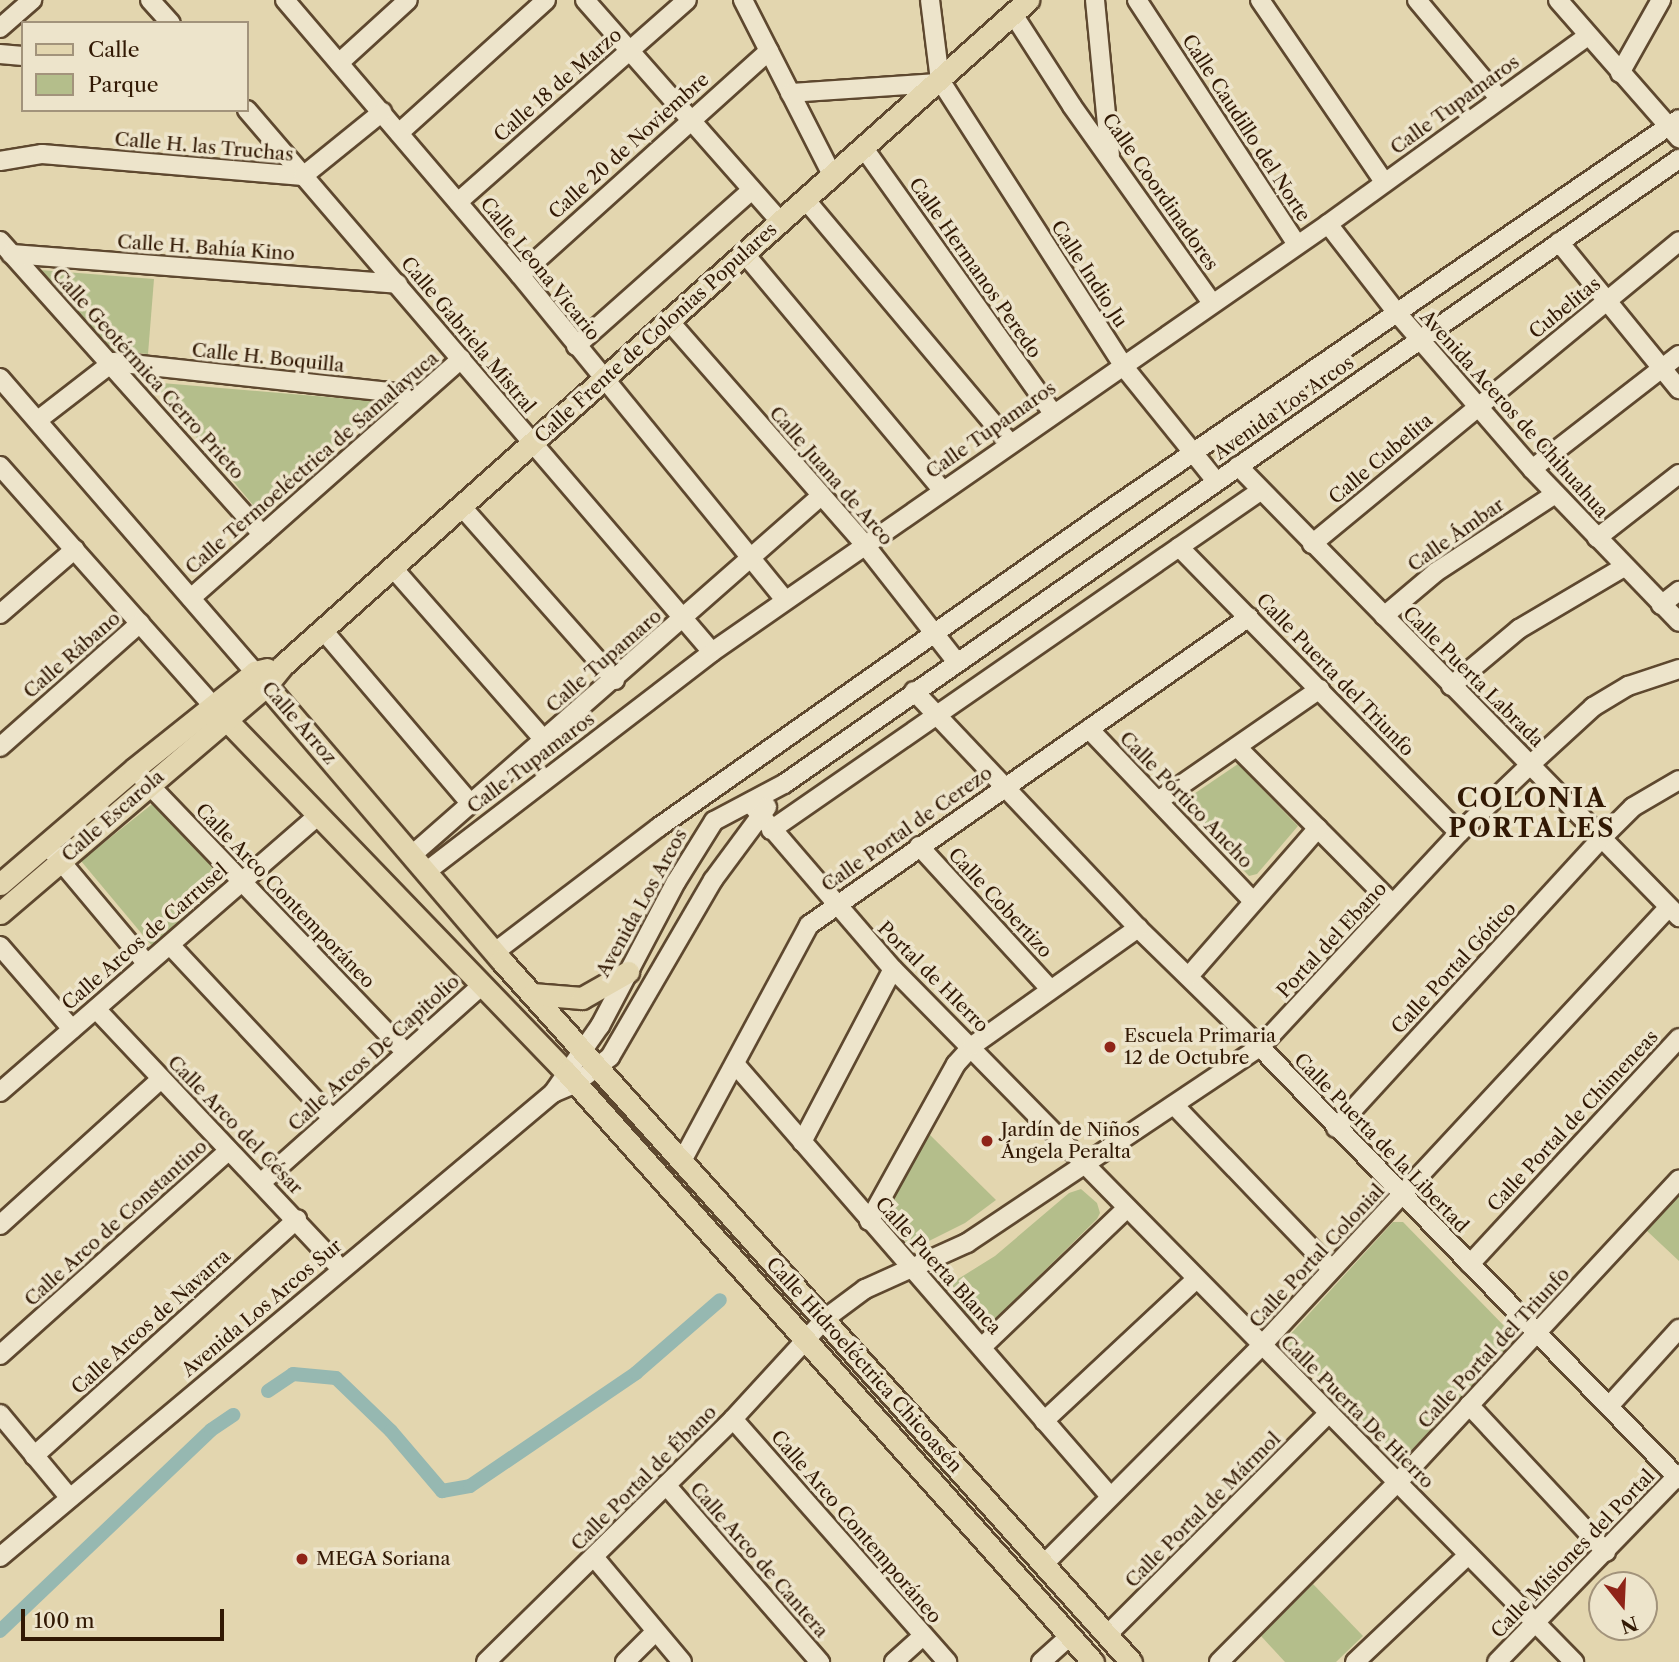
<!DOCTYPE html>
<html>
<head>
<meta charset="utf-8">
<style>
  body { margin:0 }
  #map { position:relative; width:1679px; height:1662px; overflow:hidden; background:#e3d6af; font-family:"Libre Caslon Text",serif }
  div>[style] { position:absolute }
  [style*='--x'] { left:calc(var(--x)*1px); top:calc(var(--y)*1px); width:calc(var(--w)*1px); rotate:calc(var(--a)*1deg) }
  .green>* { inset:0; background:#b4be8b }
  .canal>* { height:14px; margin:-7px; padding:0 7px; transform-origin:7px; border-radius:7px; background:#96b8b1 }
  .roads { filter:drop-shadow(2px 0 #5e482f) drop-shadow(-2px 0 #5e482f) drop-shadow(0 2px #5e482f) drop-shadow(0 -2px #5e482f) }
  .minor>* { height:18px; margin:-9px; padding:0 9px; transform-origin:9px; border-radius:9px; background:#ede4cb }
  .major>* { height:21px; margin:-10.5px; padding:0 10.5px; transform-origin:10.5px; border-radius:10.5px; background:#e3d6af }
  .dots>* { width:19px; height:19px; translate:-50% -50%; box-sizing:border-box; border:4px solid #ede4cb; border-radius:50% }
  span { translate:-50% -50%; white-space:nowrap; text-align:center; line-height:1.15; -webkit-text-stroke:7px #ede4cb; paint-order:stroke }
  .street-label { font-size:19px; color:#321904 }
  .poi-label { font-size:19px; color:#321904 }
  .left { translate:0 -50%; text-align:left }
  .district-label { font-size:26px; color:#321904; font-weight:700; letter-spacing:2px }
  .legend { position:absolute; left:21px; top:21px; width:228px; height:91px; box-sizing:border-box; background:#ede4cb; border:2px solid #a2937b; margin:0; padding:9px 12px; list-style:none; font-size:21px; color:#321904 }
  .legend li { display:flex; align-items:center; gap:14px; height:35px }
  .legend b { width:35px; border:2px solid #a2937b }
  .north { position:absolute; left:1588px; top:1571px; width:70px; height:70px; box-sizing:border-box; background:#ede4cb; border:2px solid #a2937b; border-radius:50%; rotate:162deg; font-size:19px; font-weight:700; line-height:28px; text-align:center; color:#321904 }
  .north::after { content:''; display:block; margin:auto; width:24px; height:32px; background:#8f2418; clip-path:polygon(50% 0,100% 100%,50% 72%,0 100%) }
  .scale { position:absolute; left:21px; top:1609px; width:203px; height:32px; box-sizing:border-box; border:4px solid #321904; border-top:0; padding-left:9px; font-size:21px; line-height:24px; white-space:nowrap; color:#321904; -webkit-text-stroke:5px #ede4cb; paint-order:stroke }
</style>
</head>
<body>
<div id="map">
  <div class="green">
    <i style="clip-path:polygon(40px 270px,154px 279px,148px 354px,114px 351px)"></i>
    <i style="clip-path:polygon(150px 382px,373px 401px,383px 406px,266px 511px,253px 505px)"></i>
    <i style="clip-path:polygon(1238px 764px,1298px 826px,1257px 874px,1249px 876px,1179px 804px)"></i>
    <i style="clip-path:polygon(156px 801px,228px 874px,152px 946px,81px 861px)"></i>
    <i style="clip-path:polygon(928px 1133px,996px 1200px,965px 1223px,913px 1249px,884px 1219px)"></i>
    <i style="clip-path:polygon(1081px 1189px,1097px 1203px,1100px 1213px,1097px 1219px,988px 1326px,971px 1321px,950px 1295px,950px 1284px,995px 1256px,1069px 1193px)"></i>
    <i style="clip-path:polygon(1679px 1195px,1679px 1261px,1646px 1230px)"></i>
    <i style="clip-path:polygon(1393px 1222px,1403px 1222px,1510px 1332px,1511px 1343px,1408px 1454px,1399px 1456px,1287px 1346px,1286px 1339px)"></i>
    <i style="clip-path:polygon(1313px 1584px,1363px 1636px,1336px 1662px,1285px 1662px,1261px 1636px)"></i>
  </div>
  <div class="canal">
    <i style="--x:268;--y:1391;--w:30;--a:-34"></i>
    <i style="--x:293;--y:1374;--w:43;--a:5.3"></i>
    <i style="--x:336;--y:1378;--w:76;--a:43.9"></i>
    <i style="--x:391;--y:1431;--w:79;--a:49.6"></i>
    <i style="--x:442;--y:1491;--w:28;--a:-10"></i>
    <i style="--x:470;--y:1486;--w:201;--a:-34.2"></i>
    <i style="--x:636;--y:1373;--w:111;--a:-41"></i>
    <i style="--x:0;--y:1631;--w:291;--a:-43.6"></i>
    <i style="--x:211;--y:1430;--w:27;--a:-34"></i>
  </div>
  <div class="roads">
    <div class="minor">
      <i style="--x:150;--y:0;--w:31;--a:48"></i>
      <i style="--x:285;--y:0;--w:362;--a:49.5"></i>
      <i style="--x:520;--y:275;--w:419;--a:50.8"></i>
      <i style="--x:585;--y:0;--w:295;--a:48.6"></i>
      <i style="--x:743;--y:0;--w:196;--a:63"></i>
      <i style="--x:930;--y:0;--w:81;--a:82.9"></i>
      <i style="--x:940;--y:80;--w:341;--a:57.3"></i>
      <i style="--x:1124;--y:367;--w:146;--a:51.1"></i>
      <i style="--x:1095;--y:0;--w:156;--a:84.5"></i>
      <i style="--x:1137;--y:0;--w:290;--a:56.8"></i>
      <i style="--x:1260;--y:0;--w:220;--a:55.7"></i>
      <i style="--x:1417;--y:0;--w:128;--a:50.1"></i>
      <i style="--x:1558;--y:0;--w:184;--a:48.8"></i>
      <i style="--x:1013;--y:14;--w:109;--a:57.3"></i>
      <i style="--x:1072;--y:106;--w:242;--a:54.6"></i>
      <i style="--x:0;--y:28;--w:43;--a:-41.2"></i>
      <i style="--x:0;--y:54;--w:23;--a:5"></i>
      <i style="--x:339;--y:63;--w:93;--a:-42.4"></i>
      <i style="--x:1620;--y:73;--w:84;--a:-60.7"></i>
      <i style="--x:790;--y:93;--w:146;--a:-3.9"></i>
      <i style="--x:247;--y:110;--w:714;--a:49.37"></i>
      <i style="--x:399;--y:133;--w:198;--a:-42.1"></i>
      <i style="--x:863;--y:147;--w:325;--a:54.5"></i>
      <i style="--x:0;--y:161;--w:43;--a:-9.5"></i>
      <i style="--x:42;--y:154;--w:262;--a:4.8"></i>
      <i style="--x:303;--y:176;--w:102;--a:-39"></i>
      <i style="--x:805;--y:199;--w:317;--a:50"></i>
      <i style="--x:458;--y:202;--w:305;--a:-41.4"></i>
      <i style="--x:1328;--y:224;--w:113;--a:52.2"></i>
      <i style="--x:1397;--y:313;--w:206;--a:49.1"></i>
      <i style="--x:1532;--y:469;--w:212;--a:46.1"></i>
      <i style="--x:0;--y:241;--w:394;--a:48.2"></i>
      <i style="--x:1559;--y:242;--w:190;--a:50.8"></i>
      <i style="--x:744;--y:253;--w:309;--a:50.1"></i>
      <i style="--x:11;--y:254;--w:388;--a:4.4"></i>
      <i style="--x:520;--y:275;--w:335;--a:-42"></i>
      <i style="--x:670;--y:322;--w:296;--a:48.8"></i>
      <i style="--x:865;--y:545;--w:147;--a:51.9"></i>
      <i style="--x:576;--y:346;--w:235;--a:-41.6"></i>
      <i style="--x:0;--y:378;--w:389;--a:49.1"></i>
      <i style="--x:38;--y:420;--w:95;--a:-37.7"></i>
      <i style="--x:113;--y:362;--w:308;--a:6.2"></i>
      <i style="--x:0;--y:466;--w:321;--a:48.4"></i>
      <i style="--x:1238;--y:466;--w:631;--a:45.64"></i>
      <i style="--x:1532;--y:469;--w:186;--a:-37.8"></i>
      <i style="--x:462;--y:507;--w:231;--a:48.5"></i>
      <i style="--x:1597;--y:538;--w:104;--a:-38"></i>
      <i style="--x:1312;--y:544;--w:476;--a:-39.5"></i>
      <i style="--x:1179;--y:547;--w:400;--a:45.6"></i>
      <i style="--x:393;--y:568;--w:229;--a:48.7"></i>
      <i style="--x:191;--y:598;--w:361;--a:-41.5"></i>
      <i style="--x:1661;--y:605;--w:23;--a:-38"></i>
      <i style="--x:0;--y:614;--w:99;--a:-40.9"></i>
      <i style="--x:1384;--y:616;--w:68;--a:-40.2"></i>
      <i style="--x:1436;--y:572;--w:142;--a:-33.2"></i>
      <i style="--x:322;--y:629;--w:228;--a:49.6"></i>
      <i style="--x:1451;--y:686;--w:89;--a:-40"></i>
      <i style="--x:1519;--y:629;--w:122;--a:-30.6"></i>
      <i style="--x:914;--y:691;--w:326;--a:46.6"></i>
      <i style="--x:1138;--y:928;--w:170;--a:44.3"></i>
      <i style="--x:1260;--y:1047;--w:602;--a:45.88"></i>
      <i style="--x:1089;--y:729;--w:236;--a:46.4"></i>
      <i style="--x:0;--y:747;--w:187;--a:-41.5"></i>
      <i style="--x:1237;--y:747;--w:221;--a:45.2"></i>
      <i style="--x:134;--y:769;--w:392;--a:46.2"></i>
      <i style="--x:1158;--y:801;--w:197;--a:-34.7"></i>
      <i style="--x:750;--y:803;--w:219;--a:49.3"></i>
      <i style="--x:893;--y:969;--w:972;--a:45.5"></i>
      <i style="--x:771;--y:830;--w:595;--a:-34.73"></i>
      <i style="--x:919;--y:846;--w:194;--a:47.5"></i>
      <i style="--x:53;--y:852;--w:146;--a:50"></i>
      <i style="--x:412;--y:855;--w:544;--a:-41.28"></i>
      <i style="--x:427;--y:871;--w:359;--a:-37.5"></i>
      <i style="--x:712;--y:652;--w:750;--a:-34.79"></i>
      <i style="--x:1328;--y:224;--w:321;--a:-35.9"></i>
      <i style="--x:170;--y:945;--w:237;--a:46.9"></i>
      <i style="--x:0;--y:946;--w:110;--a:49.1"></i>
      <i style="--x:495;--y:952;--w:206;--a:-37.3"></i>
      <i style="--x:659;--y:827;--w:556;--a:-35.12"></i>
      <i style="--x:1114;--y:507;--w:685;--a:-34.48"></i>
      <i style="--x:1189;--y:976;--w:196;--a:-48.9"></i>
      <i style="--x:97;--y:1010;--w:357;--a:46.7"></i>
      <i style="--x:735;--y:1064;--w:571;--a:49.05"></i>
      <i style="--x:0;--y:1092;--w:422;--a:-41"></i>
      <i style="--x:553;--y:1093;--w:82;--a:-55"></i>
      <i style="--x:600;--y:1026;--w:163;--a:-62.2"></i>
      <i style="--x:676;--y:882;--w:72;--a:-58.1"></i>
      <i style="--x:714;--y:821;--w:79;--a:-27.9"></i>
      <i style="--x:784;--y:784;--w:1092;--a:-34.93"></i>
      <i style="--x:1174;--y:1105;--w:227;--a:46.2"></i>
      <i style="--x:1336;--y:1128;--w:395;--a:-47.5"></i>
      <i style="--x:1603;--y:837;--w:42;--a:-45"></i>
      <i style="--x:1633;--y:807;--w:53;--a:-30.4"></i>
      <i style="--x:802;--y:1142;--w:195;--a:-62.3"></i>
      <i style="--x:683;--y:1159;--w:266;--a:-61.7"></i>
      <i style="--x:809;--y:925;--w:537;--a:-34.99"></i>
      <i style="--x:263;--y:1181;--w:294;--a:-41.8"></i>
      <i style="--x:869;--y:1221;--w:179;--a:-61"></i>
      <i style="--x:956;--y:1064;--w:24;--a:-48"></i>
      <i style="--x:972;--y:1046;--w:204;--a:-35.4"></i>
      <i style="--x:0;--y:1225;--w:216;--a:-42.2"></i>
      <i style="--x:1470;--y:1264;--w:308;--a:-47.2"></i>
      <i style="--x:982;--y:1347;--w:201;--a:-43.8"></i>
      <i style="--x:0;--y:1355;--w:307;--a:-41.8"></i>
      <i style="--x:1469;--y:1405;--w:201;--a:47"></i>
      <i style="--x:1610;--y:1405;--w:103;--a:-47.8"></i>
      <i style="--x:0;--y:1414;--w:109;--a:50.2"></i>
      <i style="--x:733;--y:1419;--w:324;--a:48.6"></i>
      <i style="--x:1044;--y:1421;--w:207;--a:-43"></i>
      <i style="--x:34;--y:1456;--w:354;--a:-42"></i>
      <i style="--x:666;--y:1485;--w:235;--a:49"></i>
      <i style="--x:0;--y:1557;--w:722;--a:-40"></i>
      <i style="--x:553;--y:1093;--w:25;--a:-23"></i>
      <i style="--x:576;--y:1083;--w:43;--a:-37.4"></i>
      <i style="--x:610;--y:1057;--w:205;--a:-59.8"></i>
      <i style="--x:713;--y:880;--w:91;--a:-53.5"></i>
      <i style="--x:594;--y:1557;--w:137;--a:50"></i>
      <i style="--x:1044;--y:1564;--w:308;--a:-45.1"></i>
      <i style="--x:1261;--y:1346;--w:599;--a:-47.1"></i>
      <i style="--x:1107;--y:1635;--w:314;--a:-45"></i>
      <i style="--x:486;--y:1662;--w:346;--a:-44.5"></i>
      <i style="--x:733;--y:1419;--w:137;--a:-47.4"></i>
      <i style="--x:826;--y:1318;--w:49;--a:-36.6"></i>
      <i style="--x:865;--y:1289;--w:112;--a:-24.3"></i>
      <i style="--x:967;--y:1243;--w:353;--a:-33.8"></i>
      <i style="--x:1260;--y:1047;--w:292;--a:-47.1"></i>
      <i style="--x:1459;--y:833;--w:98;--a:-43.8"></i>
      <i style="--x:1530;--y:765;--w:86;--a:-42.6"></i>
      <i style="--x:1593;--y:707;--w:41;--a:-31"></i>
      <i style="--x:1628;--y:686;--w:54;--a:-18.4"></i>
      <i style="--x:625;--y:1662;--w:42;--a:-45"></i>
      <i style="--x:894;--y:1662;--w:39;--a:-42"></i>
      <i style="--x:1041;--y:1662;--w:39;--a:-42"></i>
      <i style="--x:1219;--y:1662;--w:254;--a:-45.2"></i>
      <i style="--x:1398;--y:1482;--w:413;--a:-47.1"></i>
      <i style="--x:1355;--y:1662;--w:156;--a:-43.4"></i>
      <i style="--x:1497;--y:1662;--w:262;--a:-45.9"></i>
    </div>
    <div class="major">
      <i style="--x:255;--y:672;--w:379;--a:49.5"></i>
      <i style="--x:501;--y:960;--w:943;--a:48.09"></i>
      <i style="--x:213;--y:706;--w:508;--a:46.04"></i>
      <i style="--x:566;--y:1072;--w:791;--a:48.23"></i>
      <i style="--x:0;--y:884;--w:177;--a:-40.6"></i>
      <i style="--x:134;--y:769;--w:155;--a:-38.7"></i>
      <i style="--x:255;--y:672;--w:12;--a:-14"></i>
      <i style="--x:0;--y:913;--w:350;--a:-40.5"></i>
      <i style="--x:266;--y:686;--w:27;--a:-51"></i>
      <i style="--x:283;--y:665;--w:999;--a:-41.75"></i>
      <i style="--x:532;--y:994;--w:50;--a:4.6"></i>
      <i style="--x:582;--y:998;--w:53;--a:-29.5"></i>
    </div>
  </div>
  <div class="dots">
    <i style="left:1110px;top:1047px;background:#8f2418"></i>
    <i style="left:987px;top:1141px;background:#8f2418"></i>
    <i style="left:302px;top:1559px;background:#8f2418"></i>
  </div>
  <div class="street-label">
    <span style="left:558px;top:85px;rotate:-41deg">Calle 18 de Marzo</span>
    <span style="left:1455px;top:105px;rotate:-36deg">Calle Tupamaros</span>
    <span style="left:1246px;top:128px;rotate:57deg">Calle Caudillo del Norte</span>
    <span style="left:629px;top:146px;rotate:-42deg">Calle 20 de Noviembre</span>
    <span style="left:204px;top:147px;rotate:5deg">Calle H. las Truchas</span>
    <span style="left:1160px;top:192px;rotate:55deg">Calle Coordinadores</span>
    <span style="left:206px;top:248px;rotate:4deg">Calle H. Bahía Kino</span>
    <span style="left:975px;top:268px;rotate:55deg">Calle Hermanos Peredo</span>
    <span style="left:540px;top:269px;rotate:51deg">Calle Leona Vicario</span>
    <span style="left:1089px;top:274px;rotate:57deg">Calle Indio Ju</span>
    <span style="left:1565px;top:308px;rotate:-39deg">Cubelitas</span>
    <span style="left:656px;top:333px;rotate:-42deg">Calle Frente de Colonias Populares</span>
    <span style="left:468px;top:335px;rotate:50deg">Calle Gabriela Mistral</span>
    <span style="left:268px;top:358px;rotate:6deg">Calle H. Boquilla</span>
    <span style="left:148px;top:374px;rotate:48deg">Calle Geotérmica Cerro Prieto</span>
    <span style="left:1284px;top:408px;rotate:-35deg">Avenida Los Arcos</span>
    <span style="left:1514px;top:414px;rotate:48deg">Avenida Aceros de Chihuahua</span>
    <span style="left:991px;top:430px;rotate:-35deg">Calle Tupamaros</span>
    <span style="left:1381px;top:459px;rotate:-40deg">Calle Cubelita</span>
    <span style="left:312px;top:463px;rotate:-41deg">Calle Termoeléctrica de Samalayuca</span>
    <span style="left:831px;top:476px;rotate:49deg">Calle Juana de Arco</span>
    <span style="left:1456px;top:535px;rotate:-35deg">Calle Ámbar</span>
    <span style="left:72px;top:655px;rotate:-41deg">Calle Rábano</span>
    <span style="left:604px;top:661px;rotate:-41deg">Calle Tupamaro</span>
    <span style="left:1335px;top:675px;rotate:46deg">Calle Puerta del Triunfo</span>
    <span style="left:1473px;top:677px;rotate:45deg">Calle Puerta Labrada</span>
    <span style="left:299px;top:723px;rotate:49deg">Calle Arroz</span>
    <span style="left:531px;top:763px;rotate:-37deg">Calle Tupamaros</span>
    <span style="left:1186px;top:800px;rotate:46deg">Calle Pórtico Ancho</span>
    <span style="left:113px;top:816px;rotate:-41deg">Calle Escarola</span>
    <span style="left:907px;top:829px;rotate:-35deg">Calle Portal de Cerezo</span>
    <span style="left:285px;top:896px;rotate:46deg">Calle Arco Contemporáneo</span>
    <span style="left:642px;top:903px;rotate:-61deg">Avenida Los Arcos</span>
    <span style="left:1000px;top:903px;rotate:47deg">Calle Cobertizo</span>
    <span style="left:145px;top:937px;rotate:-41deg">Calle Arcos de Carrusel</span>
    <span style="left:1332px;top:940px;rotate:-47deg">Portal del Ebano</span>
    <span style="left:1454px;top:968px;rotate:-47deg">Calle Portal Gótico</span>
    <span style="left:933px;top:977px;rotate:45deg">Portal de HIerro</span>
    <span style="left:374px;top:1053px;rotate:-42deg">Calle Arcos De Capitolio</span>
    <span style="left:1573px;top:1121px;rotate:-47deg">Calle Portal de Chimeneas</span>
    <span style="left:235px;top:1125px;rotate:46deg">Calle Arco del César</span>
    <span style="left:1381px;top:1143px;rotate:46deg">Calle Puerta de la Libertad</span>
    <span style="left:116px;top:1223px;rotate:-42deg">Calle Arco de Constantino</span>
    <span style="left:1317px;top:1256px;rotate:-47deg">Calle Portal Colonial</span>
    <span style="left:938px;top:1266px;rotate:48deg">Calle Puerta Blanca</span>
    <span style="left:262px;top:1308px;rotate:-40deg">Avenida Los Arcos Sur</span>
    <span style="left:151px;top:1322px;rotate:-42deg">Calle Arcos de Navarra</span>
    <span style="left:1494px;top:1348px;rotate:-47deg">Calle Portal del Triunfo</span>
    <span style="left:864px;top:1365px;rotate:48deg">Calle Hidroeléctrica Chicoasén</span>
    <span style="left:1357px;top:1412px;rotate:45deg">Calle Puerta De Hierro</span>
    <span style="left:644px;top:1478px;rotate:-45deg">Calle Portal de Ébano</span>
    <span style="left:1203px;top:1510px;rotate:-45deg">Calle Portal de Mármol</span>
    <span style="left:856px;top:1527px;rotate:49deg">Calle Arco Contemporáneo</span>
    <span style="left:1573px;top:1554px;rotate:-46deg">Calle Misiones del Portal</span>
    <span style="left:759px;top:1560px;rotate:49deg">Calle Arco de Cantera</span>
  </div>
  <div class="poi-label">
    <span class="left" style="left:1124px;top:1047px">Escuela Primaria<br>12 de Octubre</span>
    <span class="left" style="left:1001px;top:1141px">Jardín de Niños<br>Ángela Peralta</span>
    <span class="left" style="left:316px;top:1559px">MEGA Soriana</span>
  </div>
  <div class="district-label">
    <span style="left:1532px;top:814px">COLONIA<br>PORTALES</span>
  </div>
  <ul class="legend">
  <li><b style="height:9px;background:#e3d6af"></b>Calle</li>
  <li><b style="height:19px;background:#b4be8b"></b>Parque</li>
  </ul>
  <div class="north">N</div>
  <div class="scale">100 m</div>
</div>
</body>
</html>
